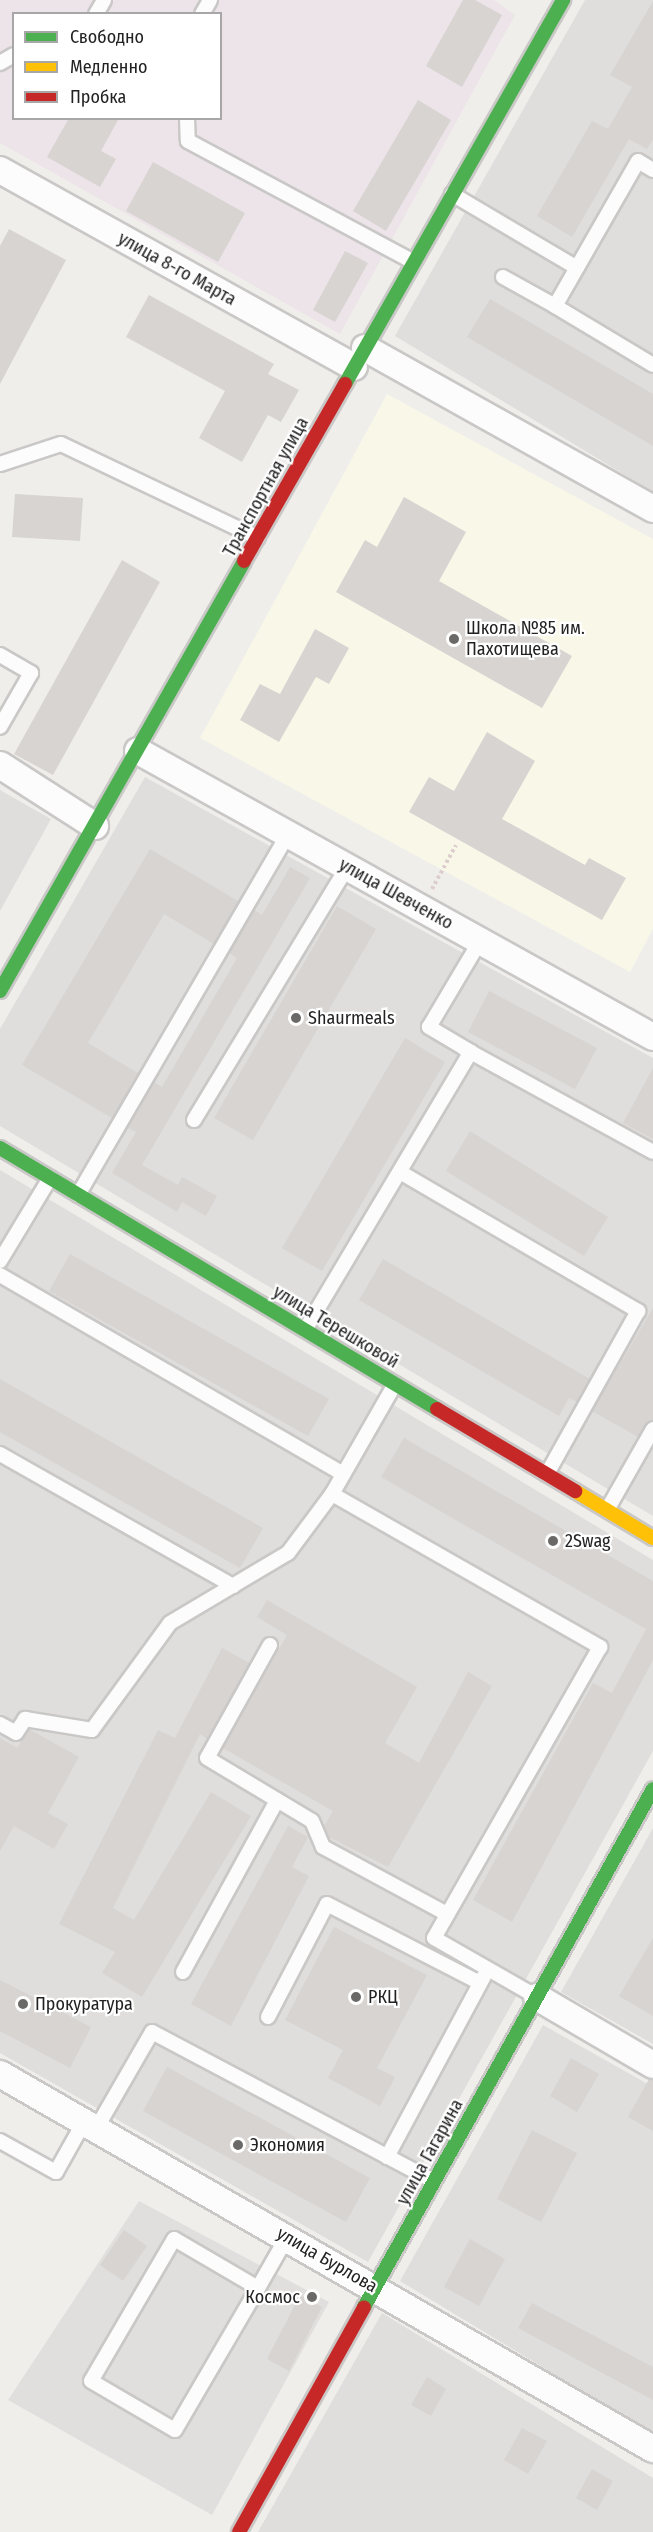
<!DOCTYPE html>
<html>
<head>
<meta charset="utf-8">
<style>
  body { margin:0 }
  #map { position:relative; width:653px; height:2532px; overflow:hidden; background:#f0eeeb; font-family:"Fira Sans Condensed",sans-serif }
  div>[style] { position:absolute }
  [style*='--x'] { left:calc(var(--x)*1px); top:calc(var(--y)*1px); width:calc(var(--w)*1px); rotate:calc(var(--a)*1deg) }
  .residential>* { inset:0; background:#dfdedc }
  .industrial>* { inset:0; background:#ede4e9 }
  .education>* { inset:0; background:#f8f7e8 }
  .parking>* { inset:0; background:#e0dfde }
  .building>* { inset:0; background:#d7d4d2 }
  .path>* { height:4px; margin-top:-2px; transform-origin:0; background:repeating-linear-gradient(90deg,#dccecd 0 3px,transparent 0 6px) }
  .roads { filter:drop-shadow(2px 0 #c9c8c7) drop-shadow(-2px 0 #c9c8c7) drop-shadow(0 2px #c9c8c7) drop-shadow(0 -2px #c9c8c7) }
  .lane>* { height:14px; margin:-7px; padding:0 7px; transform-origin:7px; border-radius:7px; background:#fdfcfc }
  .street>* { height:26px; margin:-13px; padding:0 13px; transform-origin:13px; border-radius:13px; background:#fdfcfc }
  .fast>* { height:14px; margin:-7px; padding:0 7px; transform-origin:7px; border-radius:7px; background:#4caf50 }
  .slow>* { height:14px; margin:-7px; padding:0 7px; transform-origin:7px; border-radius:7px; background:#ffc107 }
  .jam>* { height:14px; margin:-7px; padding:0 7px; transform-origin:7px; border-radius:7px; background:#c62828 }
  .dots>* { width:16px; height:16px; translate:-50% -50%; box-sizing:border-box; border:3px solid #fff; border-radius:50% }
  span { translate:-50% -50%; white-space:nowrap; text-align:center; line-height:1.15; -webkit-text-stroke:4.5px #fff; paint-order:stroke }
  .street-label { font-size:18px; color:#222 }
  .poi-label { font-size:18px; color:#222 }
  .left { translate:0 -50%; text-align:left }
  .right { translate:-100% -50%; text-align:right }
  .legend { position:absolute; left:12px; top:12px; width:210px; height:108px; box-sizing:border-box; background:#fff; border:2px solid #a7a7a7; margin:0; padding:8px 10px; list-style:none; font-size:18px; color:#222 }
  .legend li { display:flex; align-items:center; gap:12px; height:30px }
  .legend b { width:30px; border:2px solid #a7a7a7 }
</style>
</head>
<body>
<div id="map">
  <div class="residential">
    <i style="clip-path:polygon(585px 0,653px 0,653px 492px,395px 336px)"></i>
    <i style="clip-path:polygon(145px 777px,653px 1058px,653px 1516px,0 1126px,0 1029px)"></i>
    <i style="clip-path:polygon(0 790px,51px 819px,0 911px)"></i>
    <i style="clip-path:polygon(0 1170px,653px 1560px,653px 1751px,368px 2262px,0 2053px)"></i>
    <i style="clip-path:polygon(653px 1828px,653px 2044px,561px 1992px)"></i>
    <i style="clip-path:polygon(543px 2025px,653px 2087px,653px 2434px,400px 2281px)"></i>
    <i style="clip-path:polygon(382px 2313px,653px 2478px,653px 2532px,258px 2532px)"></i>
  </div>
  <div class="industrial">
    <i style="clip-path:polygon(evenodd,0 0,494px 0,515px 15px,340px 334px,0 143px,0 0,14px 14px,220px 14px,220px 118px,14px 118px,14px 14px)"></i>
  </div>
  <div class="education">
    <i style="clip-path:polygon(387px 394px,653px 539px,653px 929px,630px 972px,200px 738px)"></i>
  </div>
  <div class="parking">
    <i style="clip-path:polygon(139px 2201px,329px 2302px,212px 2515px,8px 2400px)"></i>
  </div>
  <div class="building">
    <i style="clip-path:polygon(463px 0,475px 0,502px 15px,462px 87px,426px 66px)"></i>
    <i style="clip-path:polygon(653px 1px,653px 139px,647px 149px,629px 139px,572px 237px,537px 216px,592px 121px,608px 129px,632px 87px,610px 75px)"></i>
    <i style="clip-path:polygon(418px 100px,451px 120px,386px 231px,353px 211px)"></i>
    <i style="clip-path:polygon(69px 118px,119px 118px,101px 151px,116px 159px,100px 187px,47px 157px)"></i>
    <i style="clip-path:polygon(153px 162px,245px 213px,218px 262px,126px 211px)"></i>
    <i style="clip-path:polygon(9px 229px,66px 260px,0 384px,0 246px)"></i>
    <i style="clip-path:polygon(345px 251px,368px 263px,335px 322px,313px 310px)"></i>
    <i style="clip-path:polygon(149px 295px,274px 364px,268px 374px,299px 390px,281px 422px,268px 415px,242px 462px,199px 438px,225px 391px,126px 337px)"></i>
    <i style="clip-path:polygon(490px 299px,653px 394px,653px 446px,467px 337px)"></i>
    <i style="clip-path:polygon(15px 494px,83px 498px,80px 541px,12px 537px)"></i>
    <i style="clip-path:polygon(404px 497px,466px 532px,439px 581px,572px 656px,542px 708px,336px 592px,365px 540px,377px 547px)"></i>
    <i style="clip-path:polygon(122px 560px,160px 582px,53px 775px,14px 754px)"></i>
    <i style="clip-path:polygon(315px 629px,349px 648px,329px 684px,316px 677px,279px 742px,240px 720px,260px 684px,280px 694px)"></i>
    <i style="clip-path:polygon(487px 732px,535px 761px,502px 819px,585px 865px,589px 858px,626px 878px,602px 920px,409px 812px,429px 777px,454px 791px)"></i>
    <i style="clip-path:polygon(150px 849px,238px 901px,214px 944px,164px 914px,88px 1043px,138px 1073px,112px 1118px,22px 1065px)"></i>
    <i style="clip-path:polygon(290px 867px,310px 878px,142px 1165px,178px 1185px,182px 1177px,217px 1196px,206px 1216px,182px 1202px,177px 1212px,112px 1173px,136px 1132px,128px 1128px,154px 1082px,162px 1087px,237px 958px,229px 953px,254px 910px,262px 915px)"></i>
    <i style="clip-path:polygon(337px 906px,376px 929px,253px 1140px,214px 1118px)"></i>
    <i style="clip-path:polygon(489px 991px,597px 1048px,575px 1089px,468px 1032px)"></i>
    <i style="clip-path:polygon(405px 1038px,445px 1062px,322px 1271px,282px 1248px)"></i>
    <i style="clip-path:polygon(653px 1068px,653px 1139px,623px 1123px)"></i>
    <i style="clip-path:polygon(470px 1131px,608px 1217px,584px 1256px,446px 1171px)"></i>
    <i style="clip-path:polygon(70px 1254px,329px 1399px,308px 1436px,49px 1291px)"></i>
    <i style="clip-path:polygon(383px 1259px,590px 1379px,577px 1402px,569px 1398px,559px 1416px,359px 1300px)"></i>
    <i style="clip-path:polygon(653px 1308px,653px 1420px,638px 1437px,592px 1411px)"></i>
    <i style="clip-path:polygon(0 1379px,263px 1528px,240px 1568px,0 1432px)"></i>
    <i style="clip-path:polygon(404px 1438px,653px 1581px,653px 1660px,512px 1922px,473px 1900px,593px 1683px,612px 1693px,646px 1629px,381px 1477px)"></i>
    <i style="clip-path:polygon(267px 1600px,417px 1687px,385px 1743px,419px 1763px,468px 1672px,492px 1686px,388px 1867px,329px 1837px,324px 1826px,333px 1811px,223px 1748px,287px 1635px,257px 1617px)"></i>
    <i style="clip-path:polygon(222px 1648px,250px 1663px,207px 1739px,200px 1734px,113px 1908px,134px 1920px,211px 1792px,251px 1816px,142px 1997px,102px 1973px,115px 1952px,59px 1924px,158px 1730px,175px 1738px)"></i>
    <i style="clip-path:polygon(29px 1729px,79px 1757px,48px 1813px,68px 1824px,54px 1849px,14px 1826px,0 1851px,0 1738px,17px 1748px)"></i>
    <i style="clip-path:polygon(288px 1826px,308px 1837px,292px 1867px,309px 1876px,231px 2026px,191px 2004px)"></i>
    <i style="clip-path:polygon(334px 1927px,427px 1975px,377px 2068px,395px 2077px,380px 2106px,328px 2078px,343px 2050px,285px 2020px)"></i>
    <i style="clip-path:polygon(653px 1938px,653px 2016px,619px 1996px)"></i>
    <i style="clip-path:polygon(0 1980px,91px 2027px,70px 2068px,0 2031px)"></i>
    <i style="clip-path:polygon(571px 2058px,599px 2074px,577px 2112px,550px 2096px)"></i>
    <i style="clip-path:polygon(167px 2067px,370px 2178px,346px 2222px,143px 2111px)"></i>
    <i style="clip-path:polygon(649px 2079px,653px 2080px,653px 2131px,628px 2117px)"></i>
    <i style="clip-path:polygon(532px 2130px,577px 2153px,541px 2222px,497px 2199px)"></i>
    <i style="clip-path:polygon(124px 2230px,147px 2246px,123px 2281px,100px 2265px)"></i>
    <i style="clip-path:polygon(470px 2239px,505px 2259px,479px 2306px,444px 2287px)"></i>
    <i style="clip-path:polygon(300px 2295px,322px 2307px,289px 2371px,267px 2359px)"></i>
    <i style="clip-path:polygon(532px 2303px,653px 2367px,653px 2400px,518px 2328px)"></i>
    <i style="clip-path:polygon(427px 2377px,446px 2389px,431px 2416px,411px 2405px)"></i>
    <i style="clip-path:polygon(522px 2428px,547px 2441px,528px 2474px,504px 2460px)"></i>
    <i style="clip-path:polygon(592px 2469px,613px 2481px,597px 2510px,576px 2498px)"></i>
  </div>
  <div class="path">
    <i style="--x:432;--y:889;--w:50;--a:-61.4"></i>
  </div>
  <div class="roads">
    <div class="lane">
      <i style="--x:96;--y:14;--w:16;--a:-60"></i>
      <i style="--x:202;--y:14;--w:16;--a:-60"></i>
      <i style="--x:0;--y:63;--w:16;--a:-30"></i>
      <i style="--x:187;--y:118;--w:23;--a:88"></i>
      <i style="--x:188;--y:141;--w:256;--a:28.2"></i>
      <i style="--x:653;--y:170;--w:17;--a:-149"></i>
      <i style="--x:638;--y:161;--w:167;--a:119.8"></i>
      <i style="--x:555;--y:306;--w:114;--a:31"></i>
      <i style="--x:452;--y:194;--w:145;--a:30.6"></i>
      <i style="--x:503;--y:277;--w:60;--a:29.1"></i>
      <i style="--x:0;--y:464;--w:64;--a:-18.2"></i>
      <i style="--x:61;--y:444;--w:218;--a:25.5"></i>
      <i style="--x:0;--y:655;--w:36;--a:30"></i>
      <i style="--x:31;--y:673;--w:62;--a:119.9"></i>
      <i style="--x:465;--y:1049;--w:214;--a:28.7"></i>
      <i style="--x:194;--y:1120;--w:296;--a:-58.8"></i>
      <i style="--x:400;--y:1172;--w:276;--a:30.3"></i>
      <i style="--x:638;--y:1311;--w:187;--a:119.2"></i>
      <i style="--x:78;--y:1195;--w:418;--a:-59.8"></i>
      <i style="--x:0;--y:1261;--w:97;--a:-58.9"></i>
      <i style="--x:0;--y:1275;--w:397;--a:30.1"></i>
      <i style="--x:305;--y:1330;--w:324;--a:-59.2"></i>
      <i style="--x:471;--y:1052;--w:49;--a:-149.2"></i>
      <i style="--x:429;--y:1027;--w:100;--a:-59.3"></i>
      <i style="--x:395;--y:1384;--w:127;--a:119.8"></i>
      <i style="--x:332;--y:1494;--w:309;--a:29.7"></i>
      <i style="--x:600;--y:1647;--w:335;--a:119.7"></i>
      <i style="--x:434;--y:1938;--w:119;--a:29.8"></i>
      <i style="--x:0;--y:1454;--w:268;--a:29.5"></i>
      <i style="--x:607;--y:1510;--w:93;--a:-60.4"></i>
      <i style="--x:270;--y:1645;--w:129;--a:119.1"></i>
      <i style="--x:207;--y:1758;--w:122;--a:31"></i>
      <i style="--x:312;--y:1821;--w:28;--a:67"></i>
      <i style="--x:323;--y:1847;--w:141;--a:28.4"></i>
      <i style="--x:0;--y:1724;--w:18;--a:29"></i>
      <i style="--x:16;--y:1733;--w:17;--a:-57"></i>
      <i style="--x:25;--y:1719;--w:68;--a:9.3"></i>
      <i style="--x:92;--y:1730;--w:132;--a:-53.9"></i>
      <i style="--x:170;--y:1623;--w:137;--a:-30.7"></i>
      <i style="--x:288;--y:1553;--w:74;--a:-53.3"></i>
      <i style="--x:183;--y:1972;--w:196;--a:-61.3"></i>
      <i style="--x:268;--y:2017;--w:127;--a:-62.4"></i>
      <i style="--x:327;--y:1904;--w:172;--a:27.3"></i>
      <i style="--x:96;--y:2129;--w:112;--a:-60"></i>
      <i style="--x:152;--y:2032;--w:319;--a:27.9"></i>
      <i style="--x:0;--y:2141;--w:64;--a:29"></i>
      <i style="--x:56;--y:2172;--w:57;--a:-60.8"></i>
      <i style="--x:387;--y:2157;--w:205;--a:-61.8"></i>
      <i style="--x:258;--y:2288;--w:97;--a:-149.7"></i>
      <i style="--x:174;--y:2239;--w:164;--a:120.3"></i>
      <i style="--x:91;--y:2381;--w:97;--a:30.3"></i>
      <i style="--x:175;--y:2430;--w:164;--a:-59.7"></i>
      <i style="--x:258;--y:2288;--w:59;--a:-60.4"></i>
    </div>
    <div class="street">
      <i style="--x:0;--y:170;--w:405;--a:29.1"></i>
      <i style="--x:365;--y:348;--w:330;--a:29.2"></i>
      <i style="--x:138;--y:751;--w:589;--a:29.05"></i>
      <i style="--x:0;--y:765;--w:113;--a:32.7"></i>
      <i style="--x:537;--y:1997;--w:134;--a:30.4"></i>
      <i style="--x:0;--y:2074;--w:753;--a:29.87"></i>
    </div>
    <div class="fast">
      <i style="--x:345;--y:384;--w:442;--a:-60.4"></i>
      <i style="--x:0;--y:991;--w:494;--a:-60.4"></i>
      <i style="--x:0;--y:1148;--w:509;--a:30.85"></i>
      <i style="--x:364;--y:2307;--w:593;--a:-60.84"></i>
    </div>
    <div class="slow">
      <i style="--x:575;--y:1491;--w:91;--a:31.1"></i>
    </div>
    <div class="jam">
      <i style="--x:244;--y:561;--w:204;--a:-60.3"></i>
      <i style="--x:437;--y:1409;--w:161;--a:30.7"></i>
      <i style="--x:239;--y:2532;--w:257;--a:-60.9"></i>
    </div>
  </div>
  <div class="dots">
    <i style="left:454px;top:639px;background:#6a6968"></i>
    <i style="left:296px;top:1018px;background:#6a6968"></i>
    <i style="left:553px;top:1541px;background:#6a6968"></i>
    <i style="left:356px;top:1997px;background:#6a6968"></i>
    <i style="left:23px;top:2004px;background:#6a6968"></i>
    <i style="left:238px;top:2145px;background:#6a6968"></i>
    <i style="left:312px;top:2297px;background:#6a6968"></i>
  </div>
  <div class="street-label">
    <span style="left:177px;top:269px;rotate:29deg">улица 8-го Марта</span>
    <span style="left:266px;top:487px;rotate:-61deg">Транспортная улица</span>
    <span style="left:396px;top:894px;rotate:29deg">улица Шевченко</span>
    <span style="left:336px;top:1327px;rotate:31deg">улица Терешковой</span>
    <span style="left:430px;top:2152px;rotate:-61deg">улица Гагарина</span>
    <span style="left:327px;top:2260px;rotate:30deg">улица Бурлова</span>
  </div>
  <div class="poi-label">
    <span class="left" style="left:466px;top:639px">Школа №85 им.<br>Пахотищева</span>
    <span class="left" style="left:308px;top:1018px">Shaurmeals</span>
    <span class="left" style="left:565px;top:1541px">2Swag</span>
    <span class="left" style="left:368px;top:1997px">РКЦ</span>
    <span class="left" style="left:35px;top:2004px">Прокуратура</span>
    <span class="left" style="left:250px;top:2145px">Экономия</span>
    <span class="right" style="left:300px;top:2297px">Космос</span>
  </div>
  <ul class="legend">
  <li><b style="height:8px;background:#4caf50"></b>Свободно</li>
  <li><b style="height:8px;background:#ffc107"></b>Медленно</li>
  <li><b style="height:8px;background:#c62828"></b>Пробка</li>
  </ul>
</div>
</body>
</html>
